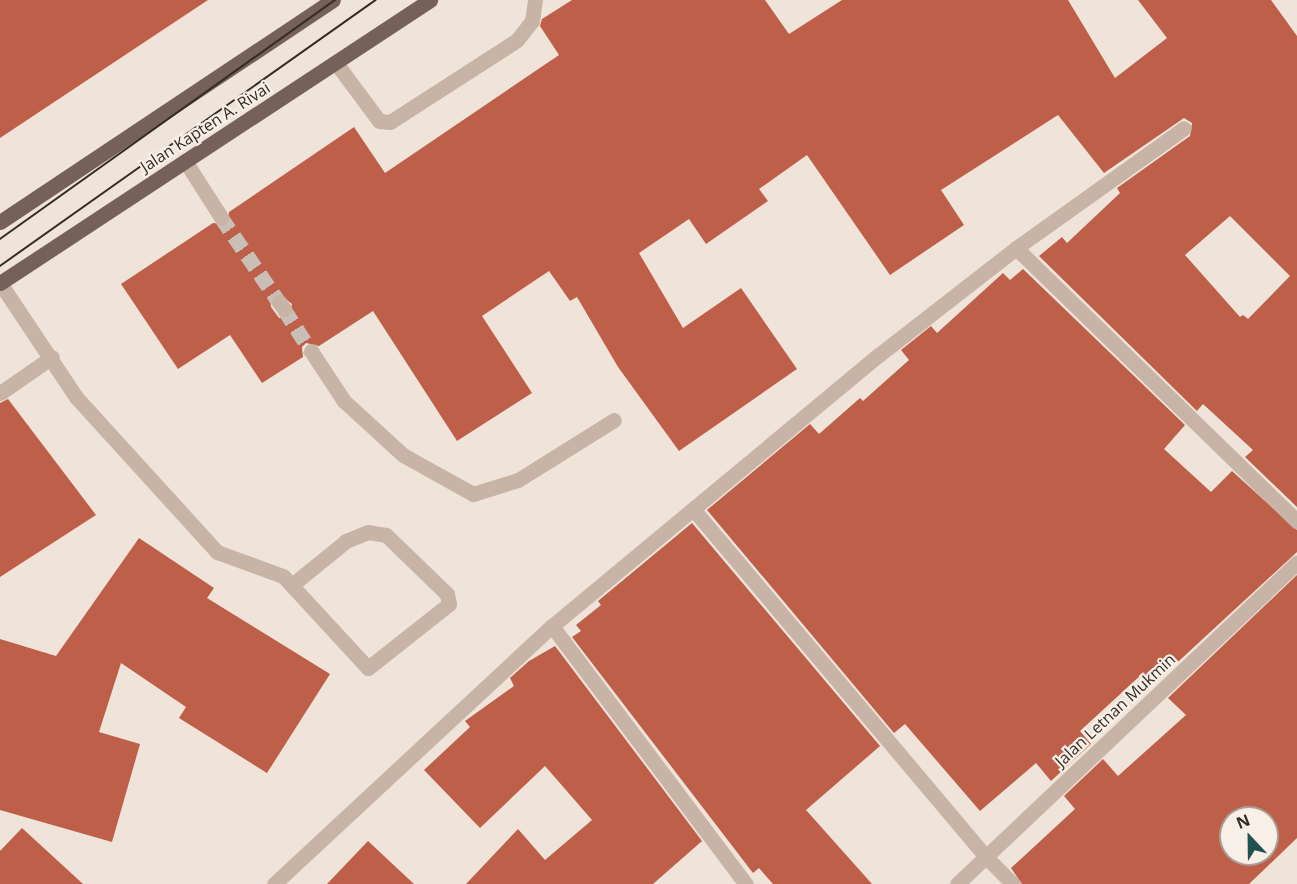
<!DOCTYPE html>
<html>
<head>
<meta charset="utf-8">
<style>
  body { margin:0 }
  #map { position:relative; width:1297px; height:884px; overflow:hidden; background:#f0e4da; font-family:"Open Sans",sans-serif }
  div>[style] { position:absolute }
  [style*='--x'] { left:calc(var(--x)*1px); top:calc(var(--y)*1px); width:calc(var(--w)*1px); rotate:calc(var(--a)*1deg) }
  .building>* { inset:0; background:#be5f4a }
  .minor-tunnel>* { height:15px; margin-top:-7.5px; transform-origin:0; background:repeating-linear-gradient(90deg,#cabfb6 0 15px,transparent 0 23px) }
  .minor>* { height:15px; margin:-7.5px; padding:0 7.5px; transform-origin:7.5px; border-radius:7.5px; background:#c7b4a7 }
  .major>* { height:15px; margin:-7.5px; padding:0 7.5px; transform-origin:7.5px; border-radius:7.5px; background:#756159 }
  .tram>* { height:1.5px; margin:-0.75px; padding:0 0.75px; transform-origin:0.75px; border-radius:0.75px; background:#342a27 }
  span { translate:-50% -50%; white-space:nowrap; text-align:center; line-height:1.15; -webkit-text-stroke:4.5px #f8efe6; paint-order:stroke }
  .street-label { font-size:16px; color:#342a27 }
  .north { position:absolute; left:1219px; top:806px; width:60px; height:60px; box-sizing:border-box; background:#f8efe6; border:2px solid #aaa09a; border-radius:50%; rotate:338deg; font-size:16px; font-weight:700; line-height:24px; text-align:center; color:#342a27 }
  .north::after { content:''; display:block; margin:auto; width:21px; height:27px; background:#205252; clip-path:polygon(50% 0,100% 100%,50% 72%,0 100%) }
</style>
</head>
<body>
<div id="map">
  <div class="building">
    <i style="clip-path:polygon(0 0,208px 0,0 138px)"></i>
    <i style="clip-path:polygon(evenodd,572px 0,765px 0,789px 34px,842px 0,1068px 0,1115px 78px,1167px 38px,1138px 0,1271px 0,1297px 36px,1297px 507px,1245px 457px,1253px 450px,1203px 404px,1197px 411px,1039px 256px,1062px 237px,1067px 243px,1120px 193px,1117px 188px,1190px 136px,1192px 123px,1184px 118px,1104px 173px,1058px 115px,941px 190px,964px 225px,890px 275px,807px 155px,759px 189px,768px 201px,706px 244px,689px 219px,639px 253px,683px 328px,741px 288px,797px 369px,679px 451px,618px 367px,577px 297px,570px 301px,549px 271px,482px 316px,532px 393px,457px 441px,373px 311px,319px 346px,306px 343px,302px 347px,303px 357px,262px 383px,230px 335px,178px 369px,121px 284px,213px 223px,227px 225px,229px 212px,354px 127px,385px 173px,559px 55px,540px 26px,542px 19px,572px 0,1230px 216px,1290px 276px,1248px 319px,1243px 315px,1240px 317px,1185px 255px,1230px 216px,572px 0,277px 292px,292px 304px,289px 317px,279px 318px,271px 307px,270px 297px,277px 292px)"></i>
    <i style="clip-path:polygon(1023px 269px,1185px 425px,1164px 449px,1211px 492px,1232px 471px,1297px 530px,1297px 552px,1154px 684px,1142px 674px,1080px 731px,1091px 744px,1051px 781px,1036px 763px,980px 811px,905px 724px,894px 733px,707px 510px,810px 424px,819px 434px,860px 398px,863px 401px,909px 360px,901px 350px,931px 326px,937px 333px,1003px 273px,1010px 280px)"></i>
    <i style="clip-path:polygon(8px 399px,96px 515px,0 577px,0 403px)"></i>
    <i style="clip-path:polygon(692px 523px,880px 746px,806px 810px,872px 884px,773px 884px,759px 868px,753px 873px,572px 637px,581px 631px,576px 625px,601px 605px,598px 601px)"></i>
    <i style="clip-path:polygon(139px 538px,214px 588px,207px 598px,330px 674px,267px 773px,179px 718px,186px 707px,121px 663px,99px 732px,140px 744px,112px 842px,0 810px,0 639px,56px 656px)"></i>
    <i style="clip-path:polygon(evenodd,1297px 575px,1297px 838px,1249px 884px,1022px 884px,1011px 868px,1075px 809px,1064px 796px,1103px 759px,1118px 776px,1186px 715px,1168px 698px,1297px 575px,1231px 818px,1267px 818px,1267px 854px,1231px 854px,1231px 818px)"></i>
    <i style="clip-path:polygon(555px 646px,702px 841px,653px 884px,466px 884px,518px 829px,545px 860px,592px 820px,545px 766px,480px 828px,424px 770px,470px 727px,465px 721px,514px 686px,510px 678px,529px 661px)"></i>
    <i style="clip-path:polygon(22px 828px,83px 884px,0 884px,0 851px)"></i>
    <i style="clip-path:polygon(368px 841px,414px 884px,327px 884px)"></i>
  </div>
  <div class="minor-tunnel">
    <i style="--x:221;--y:217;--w:103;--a:55.7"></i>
    <i style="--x:284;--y:309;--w:50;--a:57.3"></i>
  </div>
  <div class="minor">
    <i style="--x:336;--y:63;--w:72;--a:53.4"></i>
    <i style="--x:379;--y:121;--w:11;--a:5"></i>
    <i style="--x:390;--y:122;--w:151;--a:-32.8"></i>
    <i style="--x:517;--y:40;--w:24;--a:-52"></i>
    <i style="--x:532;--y:21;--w:21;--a:-82"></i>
    <i style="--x:185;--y:161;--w:67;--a:57.3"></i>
    <i style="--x:1016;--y:248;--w:392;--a:44.2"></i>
    <i style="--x:0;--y:283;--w:137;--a:56.3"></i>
    <i style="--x:76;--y:397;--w:210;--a:47.7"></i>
    <i style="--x:217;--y:552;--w:70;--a:20"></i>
    <i style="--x:283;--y:576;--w:125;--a:47.3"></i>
    <i style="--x:368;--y:668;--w:103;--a:-38.3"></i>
    <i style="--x:449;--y:604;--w:10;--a:-101"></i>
    <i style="--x:447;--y:594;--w:85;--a:-136"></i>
    <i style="--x:386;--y:535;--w:18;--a:-171"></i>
    <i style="--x:368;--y:532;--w:24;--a:158"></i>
    <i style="--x:346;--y:541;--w:68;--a:140.9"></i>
    <i style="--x:279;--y:302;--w:9;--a:54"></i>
    <i style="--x:311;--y:351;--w:60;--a:56.6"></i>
    <i style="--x:344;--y:401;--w:80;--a:42.5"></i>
    <i style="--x:403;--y:455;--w:80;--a:29.1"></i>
    <i style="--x:473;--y:494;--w:47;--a:-17.3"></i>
    <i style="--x:518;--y:480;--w:113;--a:-32"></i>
    <i style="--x:0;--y:393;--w:63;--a:-34.7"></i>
    <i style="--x:693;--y:509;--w:455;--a:49.9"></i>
    <i style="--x:986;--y:857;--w:38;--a:45"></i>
    <i style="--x:552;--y:626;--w:323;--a:53.1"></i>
    <i style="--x:274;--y:884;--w:379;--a:-42.9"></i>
    <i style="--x:552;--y:626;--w:426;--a:-39.7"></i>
    <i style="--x:880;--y:354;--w:172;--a:-37.9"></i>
    <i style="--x:1016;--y:248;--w:206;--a:-35.5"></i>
    <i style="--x:957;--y:884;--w:468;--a:-43.4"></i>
  </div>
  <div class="major">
    <i style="--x:0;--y:222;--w:400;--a:-33.7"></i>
    <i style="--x:0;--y:283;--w:515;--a:-33.35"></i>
  </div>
  <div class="tram">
    <i style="--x:0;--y:239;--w:412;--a:-35.5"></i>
    <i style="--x:0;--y:266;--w:460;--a:-35.3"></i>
  </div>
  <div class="street-label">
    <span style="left:205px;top:127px;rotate:-33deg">Jalan Kapten A. Rivai</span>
    <span style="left:1115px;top:710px;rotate:-43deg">Jalan Letnan Mukmin</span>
  </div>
  <div class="north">N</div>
</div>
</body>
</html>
